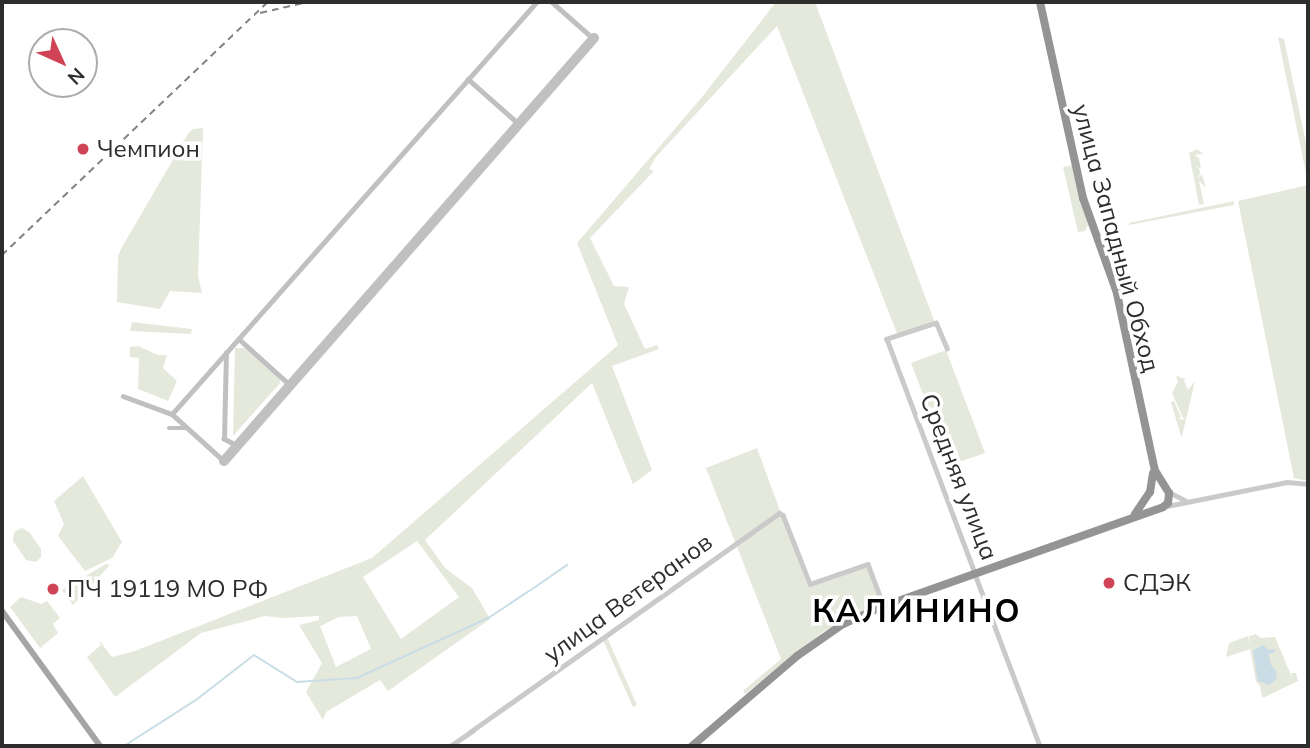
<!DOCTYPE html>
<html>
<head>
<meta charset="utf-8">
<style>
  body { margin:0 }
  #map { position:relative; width:1310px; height:748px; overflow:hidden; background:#fff; font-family:Mulish,sans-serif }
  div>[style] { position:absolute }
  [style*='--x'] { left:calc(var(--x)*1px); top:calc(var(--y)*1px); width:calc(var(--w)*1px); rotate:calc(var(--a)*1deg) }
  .green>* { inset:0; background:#e4e9dc }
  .water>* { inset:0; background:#cadde6 }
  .stream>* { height:2px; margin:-1px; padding:0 1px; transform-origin:1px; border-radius:1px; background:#cadde6 }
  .canal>* { height:3.5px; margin:-1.75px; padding:0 1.75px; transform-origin:1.75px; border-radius:1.75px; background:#cadde6 }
  .taxiway>* { height:4.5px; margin:-2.25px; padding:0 2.25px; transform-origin:2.25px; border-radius:2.25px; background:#c0c0c0 }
  .runway>* { height:10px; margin:-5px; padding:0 5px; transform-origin:5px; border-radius:5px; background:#c0c0c0 }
  .minor>* { height:4.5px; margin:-2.25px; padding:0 2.25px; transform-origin:2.25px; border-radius:2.25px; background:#cacaca }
  .major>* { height:6px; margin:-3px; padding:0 3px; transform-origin:3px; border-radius:3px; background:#a5a5a5 }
  .highway>* { height:8px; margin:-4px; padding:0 4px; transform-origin:4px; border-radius:4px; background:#949494 }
  .rail>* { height:2px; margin-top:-1px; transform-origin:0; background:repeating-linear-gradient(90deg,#828282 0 7px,transparent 0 12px) }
  .dots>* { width:19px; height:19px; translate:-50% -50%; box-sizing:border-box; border:4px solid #fff; border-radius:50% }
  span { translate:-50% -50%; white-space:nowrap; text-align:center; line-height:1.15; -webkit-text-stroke:7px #fff; paint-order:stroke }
  .poi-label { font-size:24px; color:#2d2d2d }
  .left { translate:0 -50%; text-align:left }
  .street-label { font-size:24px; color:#2d2d2d }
  .district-label { font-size:32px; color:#000; font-weight:700; letter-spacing:2px }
  .frame { position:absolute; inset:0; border:4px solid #2d2d2d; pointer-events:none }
  .north { position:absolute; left:28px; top:28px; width:70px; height:70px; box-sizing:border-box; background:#fff; border:2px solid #ababab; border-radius:50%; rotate:135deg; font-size:19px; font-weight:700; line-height:28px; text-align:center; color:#2d2d2d }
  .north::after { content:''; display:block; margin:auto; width:24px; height:32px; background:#d04356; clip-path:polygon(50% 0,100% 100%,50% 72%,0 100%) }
</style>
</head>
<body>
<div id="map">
  <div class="green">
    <i style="clip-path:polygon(evenodd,776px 2px,815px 2px,935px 323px,898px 336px,777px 26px,656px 157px,649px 169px,654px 171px,590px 238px,614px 286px,629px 287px,624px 304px,645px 349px,657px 345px,659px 349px,612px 366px,652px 470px,633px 484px,592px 383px,425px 540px,445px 568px,472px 588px,490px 619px,388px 691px,380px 680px,326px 712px,323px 720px,306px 692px,322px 663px,299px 625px,319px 620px,319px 616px,282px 618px,265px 616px,201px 633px,115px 697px,87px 657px,101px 645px,99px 640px,112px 657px,135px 651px,372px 558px,618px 345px,577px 243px,702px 97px,776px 2px,417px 541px,459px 597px,401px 639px,363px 577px,417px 541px,776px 2px,357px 616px,371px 649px,336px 667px,320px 626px,339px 617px,357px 616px)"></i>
    <i style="clip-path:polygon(1278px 37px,1284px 39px,1308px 152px,1308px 183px)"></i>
    <i style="clip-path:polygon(203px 128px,198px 276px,202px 293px,170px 291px,160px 309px,117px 302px,118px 256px,122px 247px,188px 134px,193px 129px)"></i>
    <i style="clip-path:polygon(1197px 149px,1203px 154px,1194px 155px,1199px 158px,1201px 169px,1196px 166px,1200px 170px,1199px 178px,1202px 174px,1206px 188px,1199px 181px,1204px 204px,1199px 205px,1189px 153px)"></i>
    <i style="clip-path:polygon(1073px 165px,1088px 225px,1085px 231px,1078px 232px,1063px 167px)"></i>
    <i style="clip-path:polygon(1308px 185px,1308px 481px,1294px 478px,1238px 201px)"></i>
    <i style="clip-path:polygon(1234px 201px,1234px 205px,1129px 225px,1129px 223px)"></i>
    <i style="clip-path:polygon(132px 322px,192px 329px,191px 334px,130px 331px)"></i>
    <i style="clip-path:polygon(138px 346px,158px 355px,167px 355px,163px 368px,177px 381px,168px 401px,138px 389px,139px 358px,130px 357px,130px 347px)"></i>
    <i style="clip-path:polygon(235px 348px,245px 348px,279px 377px,280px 383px,233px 436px)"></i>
    <i style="clip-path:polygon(946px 350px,985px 453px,950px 465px,911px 363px)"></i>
    <i style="clip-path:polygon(1176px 376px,1186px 379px,1184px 381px,1188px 390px,1195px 381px,1182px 436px,1181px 436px,1171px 402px,1174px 401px,1181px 417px,1178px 419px,1184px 420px,1172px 393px,1178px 382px)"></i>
    <i style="clip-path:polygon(757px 448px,808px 587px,868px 564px,883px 604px,824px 631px,745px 694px,743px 691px,781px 659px,706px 468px)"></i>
    <i style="clip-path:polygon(83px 476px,122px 542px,112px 558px,85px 571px,58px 536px,64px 524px,54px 501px)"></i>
    <i style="clip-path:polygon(22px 528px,29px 532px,41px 549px,41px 557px,36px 562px,26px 560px,13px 541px,14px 532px)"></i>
    <i style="clip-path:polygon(106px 564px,110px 565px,73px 605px,62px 590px)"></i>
    <i style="clip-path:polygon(21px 597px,41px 604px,47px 601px,60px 618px,53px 624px,58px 633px,40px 648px,10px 607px)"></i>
    <i style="clip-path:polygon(1256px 634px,1261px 638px,1275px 637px,1293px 680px,1291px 673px,1296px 673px,1298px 681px,1265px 697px,1262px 697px,1260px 686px,1256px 681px,1250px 649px,1226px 657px,1229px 643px,1248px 636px,1251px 648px,1249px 636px)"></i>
    <i style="clip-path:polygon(607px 637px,637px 705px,633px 707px,603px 640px)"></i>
  </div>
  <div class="water">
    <i style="clip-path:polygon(1262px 645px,1267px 648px,1271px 665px,1277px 672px,1276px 680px,1269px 685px,1258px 681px,1253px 651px)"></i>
  </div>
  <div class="stream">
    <i style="--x:531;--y:590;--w:44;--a:-34.8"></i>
    <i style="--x:124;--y:746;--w:85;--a:-32.6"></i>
    <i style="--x:196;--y:700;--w:73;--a:-37.8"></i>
    <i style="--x:254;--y:655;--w:51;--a:32.1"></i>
    <i style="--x:297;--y:682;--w:60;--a:-3.8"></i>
    <i style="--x:357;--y:678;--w:146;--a:-24.6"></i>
    <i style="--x:490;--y:617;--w:47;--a:-33.7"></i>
  </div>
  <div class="canal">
    <i style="--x:1268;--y:652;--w:5;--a:-11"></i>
  </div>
  <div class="taxiway">
    <i style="--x:552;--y:2;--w:56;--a:41.4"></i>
    <i style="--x:468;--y:79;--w:68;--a:41.4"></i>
    <i style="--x:239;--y:339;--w:69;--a:42"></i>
    <i style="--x:123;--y:396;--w:52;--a:20.2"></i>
    <i style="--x:172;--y:414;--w:80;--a:-48.5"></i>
    <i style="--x:172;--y:414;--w:70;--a:42.1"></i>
    <i style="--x:169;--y:428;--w:16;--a:0"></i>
    <i style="--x:237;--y:446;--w:15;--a:-152"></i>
    <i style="--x:224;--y:439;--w:86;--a:-88.7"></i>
    <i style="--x:226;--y:353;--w:468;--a:-48.5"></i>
  </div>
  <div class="runway">
    <i style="--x:224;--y:461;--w:562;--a:-48.82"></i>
  </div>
  <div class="minor">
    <i style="--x:947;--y:349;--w:28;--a:-113"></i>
    <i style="--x:936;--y:323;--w:52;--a:161.9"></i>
    <i style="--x:887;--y:339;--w:248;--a:69.4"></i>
    <i style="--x:1169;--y:492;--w:18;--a:27"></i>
    <i style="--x:1167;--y:506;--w:122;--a:-11.3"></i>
    <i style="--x:1287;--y:482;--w:21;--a:5"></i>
    <i style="--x:975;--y:574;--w:184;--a:69.3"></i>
    <i style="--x:470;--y:732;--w:379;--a:-35.3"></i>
    <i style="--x:779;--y:513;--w:4;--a:27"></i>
    <i style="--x:783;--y:515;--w:74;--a:68.6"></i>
    <i style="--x:810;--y:584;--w:61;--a:-19"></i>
    <i style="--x:868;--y:564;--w:43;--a:69.4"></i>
    <i style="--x:450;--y:746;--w:27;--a:-34"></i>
  </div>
  <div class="major">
    <i style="--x:2;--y:611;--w:167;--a:54"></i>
  </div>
  <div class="highway">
    <i style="--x:1135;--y:514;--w:27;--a:-56"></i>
    <i style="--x:1150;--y:492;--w:19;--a:-81"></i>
    <i style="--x:692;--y:746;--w:138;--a:-40.6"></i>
    <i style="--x:797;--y:656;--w:56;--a:-34.8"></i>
    <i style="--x:843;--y:624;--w:45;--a:-23.7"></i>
    <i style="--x:884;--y:606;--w:296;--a:-19.5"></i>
    <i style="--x:1163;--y:507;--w:6;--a:-39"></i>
    <i style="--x:1168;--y:503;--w:10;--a:-84"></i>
    <i style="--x:1169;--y:493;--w:26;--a:-122"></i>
    <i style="--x:1155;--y:471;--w:182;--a:-102.1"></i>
    <i style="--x:1117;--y:293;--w:101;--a:-109.7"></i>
    <i style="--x:1083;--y:198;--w:201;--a:-102.4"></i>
  </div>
  <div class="rail">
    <i style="--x:260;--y:13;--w:49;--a:-12.9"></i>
    <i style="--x:2;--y:255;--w:367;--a:-43.6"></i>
  </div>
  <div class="dots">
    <i style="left:83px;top:149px;background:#d04356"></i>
    <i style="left:1109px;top:583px;background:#d04356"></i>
    <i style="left:53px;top:589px;background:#d04356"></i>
  </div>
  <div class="poi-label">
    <span class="left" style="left:97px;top:149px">Чемпион</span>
    <span class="left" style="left:1123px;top:583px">СДЭК</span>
    <span class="left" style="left:67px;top:589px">ПЧ 19119 МО РФ</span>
  </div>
  <div class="street-label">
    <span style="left:1116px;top:238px;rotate:75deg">улица Западный Обход</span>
    <span style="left:959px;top:477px;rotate:69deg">Средняя улица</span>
    <span style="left:628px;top:598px;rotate:-36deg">улица Ветеранов</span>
  </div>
  <div class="district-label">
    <span style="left:917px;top:610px">КАЛИНИНО</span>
  </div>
  <div class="frame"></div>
  <div class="north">N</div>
</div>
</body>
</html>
